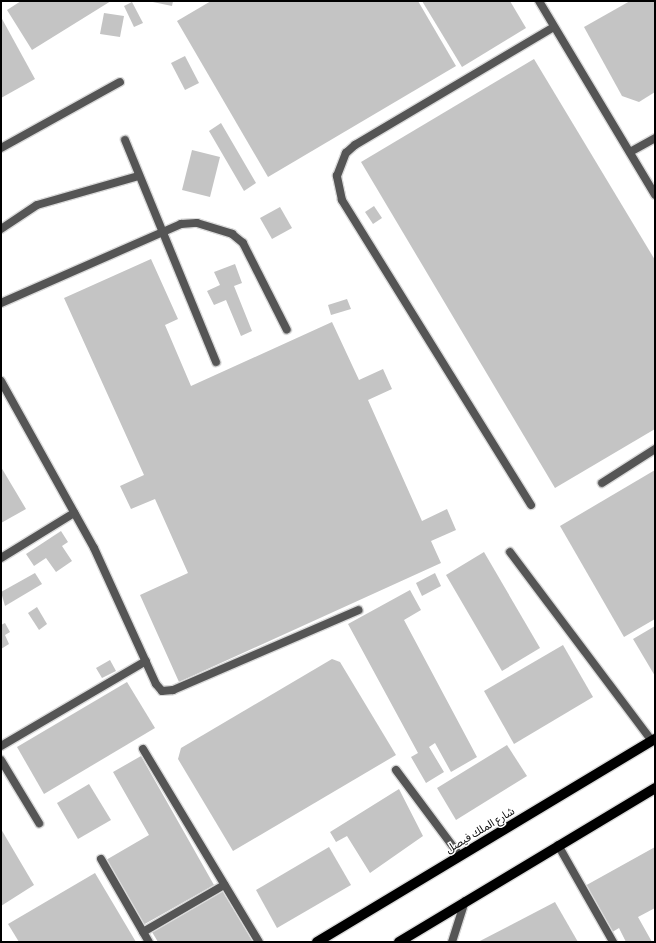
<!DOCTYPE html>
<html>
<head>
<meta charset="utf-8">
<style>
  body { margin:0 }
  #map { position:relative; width:656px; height:943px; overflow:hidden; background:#fff; font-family:Commissioner,"Noto Sans Arabic",sans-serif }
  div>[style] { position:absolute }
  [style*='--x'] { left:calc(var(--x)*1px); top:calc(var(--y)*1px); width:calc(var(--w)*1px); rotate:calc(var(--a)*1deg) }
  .building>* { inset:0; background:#c4c4c4 }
  .roads { filter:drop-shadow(1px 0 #dbdbdb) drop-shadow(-1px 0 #dbdbdb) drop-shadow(0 1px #dbdbdb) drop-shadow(0 -1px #dbdbdb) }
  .lane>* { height:8px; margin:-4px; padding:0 4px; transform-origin:4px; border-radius:4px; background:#555 }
  .street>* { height:8px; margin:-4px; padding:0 4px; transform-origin:4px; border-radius:4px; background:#555 }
  .primary>* { height:10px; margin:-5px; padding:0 5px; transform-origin:5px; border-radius:5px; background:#000 }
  span { translate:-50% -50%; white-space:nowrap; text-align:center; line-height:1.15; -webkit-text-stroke:3px #fff; paint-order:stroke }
  .street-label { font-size:11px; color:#000 }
  .frame { position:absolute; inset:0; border:2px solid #000; pointer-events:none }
</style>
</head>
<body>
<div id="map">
  <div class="building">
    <i style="clip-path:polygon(21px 1px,111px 1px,32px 50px,7px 10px)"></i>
    <i style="clip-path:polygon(148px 1px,173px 1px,172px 6px)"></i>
    <i style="clip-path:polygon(211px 1px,418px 1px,456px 66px,268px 177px,177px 21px)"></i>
    <i style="clip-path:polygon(422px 1px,510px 1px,526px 28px,462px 67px)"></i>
    <i style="clip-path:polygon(630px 1px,655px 1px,655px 92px,639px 102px,622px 96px,584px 27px)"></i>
    <i style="clip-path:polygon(132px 2px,143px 23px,134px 27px,124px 6px)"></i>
    <i style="clip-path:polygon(104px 13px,124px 16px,120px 37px,100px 34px)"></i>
    <i style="clip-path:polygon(1px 17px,35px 79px,1px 98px)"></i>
    <i style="clip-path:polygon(185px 56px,199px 83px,185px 90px,171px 63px)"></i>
    <i style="clip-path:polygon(534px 59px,655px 260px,655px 429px,555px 488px,361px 162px)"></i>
    <i style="clip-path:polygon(221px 123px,256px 183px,244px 191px,209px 131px)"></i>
    <i style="clip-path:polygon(192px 150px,220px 157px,210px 197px,182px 190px)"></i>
    <i style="clip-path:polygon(374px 206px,382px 218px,373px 224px,365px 212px)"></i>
    <i style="clip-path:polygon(280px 207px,292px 228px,272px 239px,260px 218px)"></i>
    <i style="clip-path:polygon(151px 259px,178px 319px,165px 325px,191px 386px,332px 322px,359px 380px,383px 369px,392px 389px,368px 400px,422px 521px,447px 509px,456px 530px,431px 541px,441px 563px,179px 682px,140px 595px,188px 573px,155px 499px,131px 509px,120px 486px,144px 475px,64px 298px)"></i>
    <i style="clip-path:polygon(235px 264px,242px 283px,234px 286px,252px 331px,241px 336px,226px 300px,214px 305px,207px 291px,220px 285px,214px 272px)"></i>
    <i style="clip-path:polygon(347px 299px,351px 309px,331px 315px,328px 305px)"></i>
    <i style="clip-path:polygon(1px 467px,26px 509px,1px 523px)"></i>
    <i style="clip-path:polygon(655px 470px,655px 619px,624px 637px,560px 526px)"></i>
    <i style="clip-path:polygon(61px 531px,68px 542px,62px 546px,72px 561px,56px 572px,46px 558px,34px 566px,26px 554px)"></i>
    <i style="clip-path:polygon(484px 552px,540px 648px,502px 671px,446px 575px)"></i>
    <i style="clip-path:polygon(35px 573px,42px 584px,5px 606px,1px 592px)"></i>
    <i style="clip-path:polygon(435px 573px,441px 586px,422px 596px,416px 583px)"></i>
    <i style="clip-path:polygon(410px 590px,421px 610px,404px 620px,477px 757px,451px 772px,435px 743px,429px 747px,444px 772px,426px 783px,411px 757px,418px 753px,348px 624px)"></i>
    <i style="clip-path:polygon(37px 607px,47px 624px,39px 630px,28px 613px)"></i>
    <i style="clip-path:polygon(5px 623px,10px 632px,5px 635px,9px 644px,1px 649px,1px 625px)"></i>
    <i style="clip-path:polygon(655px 626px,655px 676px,633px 639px)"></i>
    <i style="clip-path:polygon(563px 645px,593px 697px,514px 744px,484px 691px)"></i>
    <i style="clip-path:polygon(332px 659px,340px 662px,396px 755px,233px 851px,178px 759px,181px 748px)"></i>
    <i style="clip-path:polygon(110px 660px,116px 671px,102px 678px,96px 668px)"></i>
    <i style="clip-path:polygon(127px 682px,155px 728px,44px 794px,17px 747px)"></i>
    <i style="clip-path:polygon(507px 745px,527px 776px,456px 820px,437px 788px)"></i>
    <i style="clip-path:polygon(141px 756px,214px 885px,143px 925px,106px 860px,149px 835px,113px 772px)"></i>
    <i style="clip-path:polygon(89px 784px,111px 820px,78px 839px,57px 803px)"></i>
    <i style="clip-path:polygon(399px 789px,423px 836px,370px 873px,347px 836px,336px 842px,330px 832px)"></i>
    <i style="clip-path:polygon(1px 829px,34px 885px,1px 906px)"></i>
    <i style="clip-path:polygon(329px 847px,351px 885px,277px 928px,256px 890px)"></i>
    <i style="clip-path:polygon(655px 847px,655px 908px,638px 917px,652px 942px,626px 942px,619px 928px,609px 934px,583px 887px)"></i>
    <i style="clip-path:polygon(95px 873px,136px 942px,19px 942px,8px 924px)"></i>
    <i style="clip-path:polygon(222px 890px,253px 942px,158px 942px,152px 932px)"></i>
    <i style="clip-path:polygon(555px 902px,578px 942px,478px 942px)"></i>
  </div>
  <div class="roads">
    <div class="lane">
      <i style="--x:125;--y:140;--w:240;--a:67.7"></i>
      <i style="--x:1;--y:148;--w:136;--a:-29"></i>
      <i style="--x:1;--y:229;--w:43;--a:-33.7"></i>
      <i style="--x:37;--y:205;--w:106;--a:-15.9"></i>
      <i style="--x:1;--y:303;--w:197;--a:-23.7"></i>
      <i style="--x:181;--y:224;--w:16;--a:-4"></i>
      <i style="--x:197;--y:223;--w:37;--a:17"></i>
      <i style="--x:232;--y:234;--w:14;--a:39"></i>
      <i style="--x:243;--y:243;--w:97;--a:63.2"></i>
      <i style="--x:1;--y:381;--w:191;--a:60.9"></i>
      <i style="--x:94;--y:548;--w:149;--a:65.5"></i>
      <i style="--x:156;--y:684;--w:9;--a:49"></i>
      <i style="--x:162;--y:691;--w:11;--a:-5"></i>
      <i style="--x:173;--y:690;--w:202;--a:-23.3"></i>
      <i style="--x:602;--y:483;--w:63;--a:-32.7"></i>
      <i style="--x:531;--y:505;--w:359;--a:-121.8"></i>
      <i style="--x:342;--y:200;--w:25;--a:-102"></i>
      <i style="--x:337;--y:176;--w:25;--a:-69"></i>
      <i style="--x:346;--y:153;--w:12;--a:-42"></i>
      <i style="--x:355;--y:145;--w:231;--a:-30.7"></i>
      <i style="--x:510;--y:552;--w:236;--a:53.1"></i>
      <i style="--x:1;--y:558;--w:86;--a:-31.7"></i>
      <i style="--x:1;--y:746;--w:168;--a:-30.4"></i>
      <i style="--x:143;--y:749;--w:225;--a:59"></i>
      <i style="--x:1;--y:760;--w:74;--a:58.9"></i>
      <i style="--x:396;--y:770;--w:107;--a:53.3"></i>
      <i style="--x:558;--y:845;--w:112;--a:60.4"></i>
      <i style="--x:101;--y:859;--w:96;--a:60"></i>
      <i style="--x:143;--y:932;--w:94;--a:-30.1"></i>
    </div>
    <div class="street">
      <i style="--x:539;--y:1;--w:226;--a:59.1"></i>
      <i style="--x:630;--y:152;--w:29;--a:-29"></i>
      <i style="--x:452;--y:942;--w:43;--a:-72.4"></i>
    </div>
    <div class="primary">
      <i style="--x:317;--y:942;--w:394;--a:-31"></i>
      <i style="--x:399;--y:942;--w:299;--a:-31"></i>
    </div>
  </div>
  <div class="street-label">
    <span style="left:480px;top:830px;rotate:-31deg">شارع الملك فيصل</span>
  </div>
  <div class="frame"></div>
</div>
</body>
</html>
